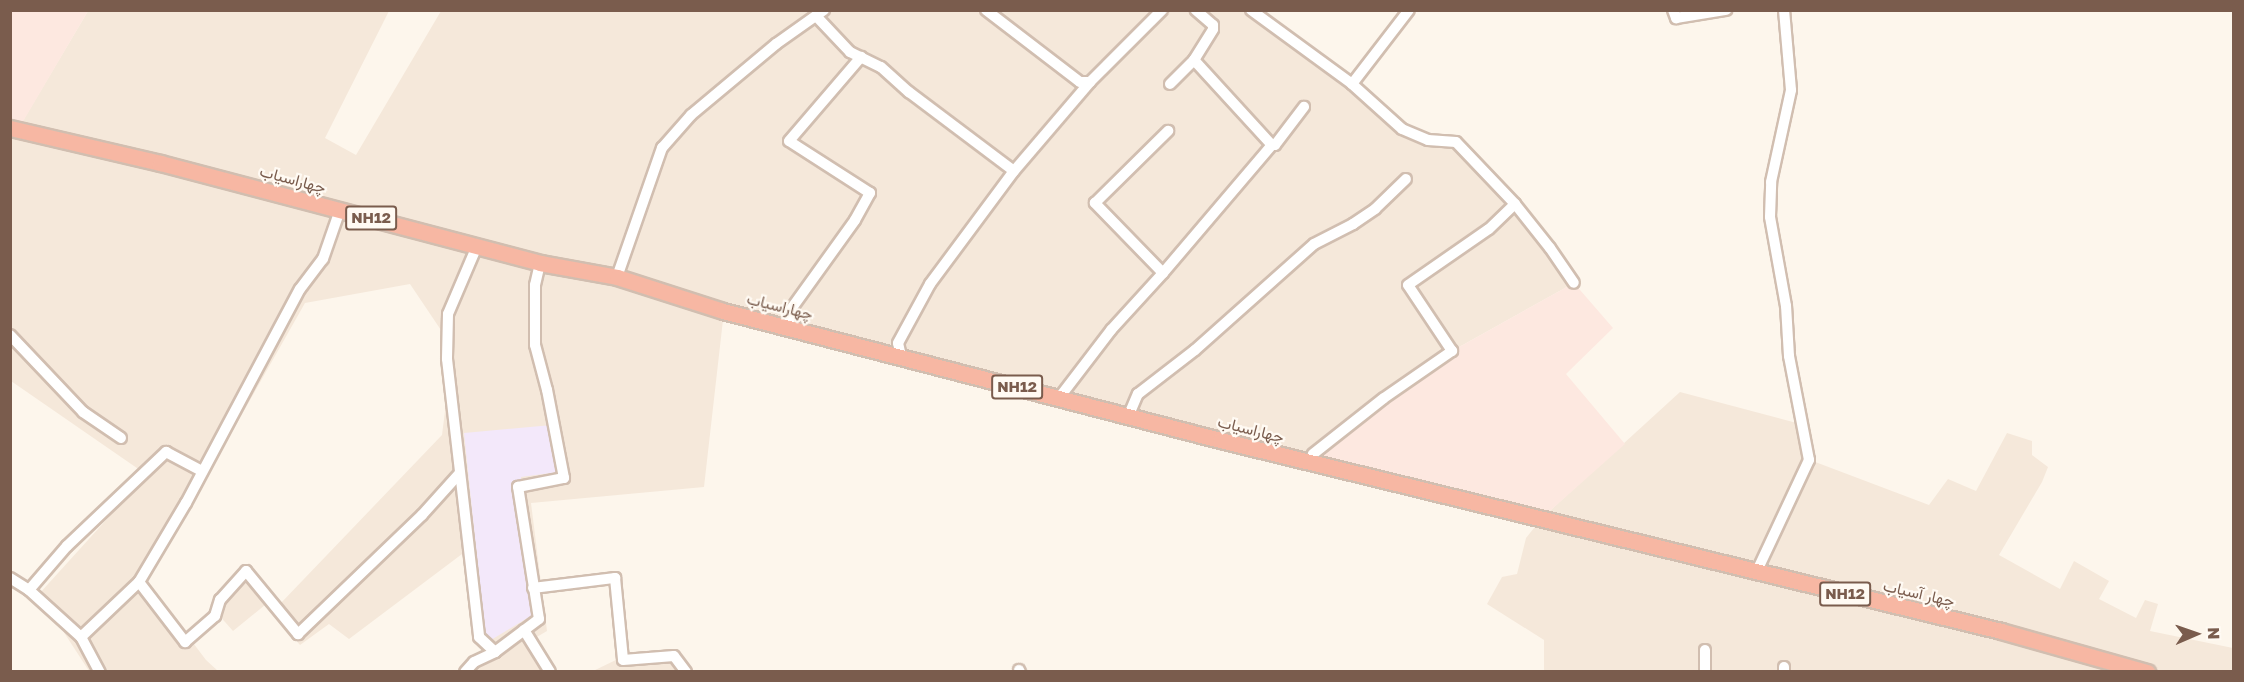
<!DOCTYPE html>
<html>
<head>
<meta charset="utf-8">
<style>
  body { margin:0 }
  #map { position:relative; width:2244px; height:682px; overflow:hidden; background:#fdf6ec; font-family:"Golos Text",Vazirmatn,sans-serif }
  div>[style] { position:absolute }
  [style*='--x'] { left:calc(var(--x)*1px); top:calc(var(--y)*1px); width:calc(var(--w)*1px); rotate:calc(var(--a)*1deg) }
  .residential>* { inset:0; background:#f5e8da }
  .commercial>* { inset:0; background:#fde8e0 }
  .education>* { inset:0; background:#f3e8fa }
  .roads { filter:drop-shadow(2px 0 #d1beb0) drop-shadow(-2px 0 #d1beb0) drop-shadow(0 2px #d1beb0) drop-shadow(0 -2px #d1beb0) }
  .minor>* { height:10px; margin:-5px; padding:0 5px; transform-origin:5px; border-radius:5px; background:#fff }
  .highway>* { height:15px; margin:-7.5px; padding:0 7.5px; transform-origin:7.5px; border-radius:7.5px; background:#f7b7a3 }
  span { translate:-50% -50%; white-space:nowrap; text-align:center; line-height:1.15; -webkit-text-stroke:4.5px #fffaf3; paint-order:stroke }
  .shield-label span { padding:2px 4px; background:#fffaf3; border:2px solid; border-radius:4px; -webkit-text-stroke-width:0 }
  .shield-label { font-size:15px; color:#7a5c4d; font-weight:700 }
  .street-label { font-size:16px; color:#7a5c4d }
  .frame { position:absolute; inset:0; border:12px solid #7a5c4d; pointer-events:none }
  .north { position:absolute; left:2166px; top:604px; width:60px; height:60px; -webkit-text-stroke:4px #fffaf3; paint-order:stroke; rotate:88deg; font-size:16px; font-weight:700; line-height:24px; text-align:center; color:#7a5c4d }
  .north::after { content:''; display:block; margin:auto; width:21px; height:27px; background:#7a5c4d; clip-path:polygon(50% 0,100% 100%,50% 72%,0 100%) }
</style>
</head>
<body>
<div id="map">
  <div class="residential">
    <i style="clip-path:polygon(88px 11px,389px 11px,325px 138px,356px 155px,441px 11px,1251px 11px,1402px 129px,1448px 140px,1515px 204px,1574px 283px,1452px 351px,1310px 463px,724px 311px,704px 487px,531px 503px,547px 631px,535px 638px,556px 672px,468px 671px,485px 650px,474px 545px,349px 639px,329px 624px,300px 645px,265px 605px,233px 631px,210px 605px,249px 563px,280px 604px,442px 435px,453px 348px,410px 284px,305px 303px,147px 582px,206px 660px,218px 671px,89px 671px,39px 594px,147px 475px,11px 381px,10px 128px,18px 129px)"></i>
    <i style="clip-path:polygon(1680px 392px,1804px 425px,1810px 460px,1929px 505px,1948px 479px,1976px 491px,2007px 433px,2032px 441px,2032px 455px,2048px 467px,2042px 482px,1999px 555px,2060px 589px,2074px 561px,2109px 581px,2099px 599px,2136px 618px,2145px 600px,2158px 604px,2150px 631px,2233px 648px,2233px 671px,1544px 671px,1544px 640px,1487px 604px,1502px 577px,1517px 574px,1526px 538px,1542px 518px)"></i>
    <i style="clip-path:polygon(668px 657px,682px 672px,591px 672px,620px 658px)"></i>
  </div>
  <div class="commercial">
    <i style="clip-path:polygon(10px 11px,88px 11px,18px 130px,11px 128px)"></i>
    <i style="clip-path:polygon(1574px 283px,1613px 328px,1566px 374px,1625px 444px,1542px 518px,1310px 463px,1313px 454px,1452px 351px)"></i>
  </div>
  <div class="education">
    <i style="clip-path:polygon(552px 425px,558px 472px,521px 477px,531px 573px,544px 608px,486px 643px,464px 433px)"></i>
  </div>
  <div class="roads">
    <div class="minor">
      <i style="--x:986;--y:10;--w:118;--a:37.5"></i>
      <i style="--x:1080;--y:82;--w:10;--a:0"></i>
      <i style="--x:1251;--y:10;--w:125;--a:36.2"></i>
      <i style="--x:1352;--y:84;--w:67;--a:42"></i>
      <i style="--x:1402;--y:129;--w:28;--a:23"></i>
      <i style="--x:1428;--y:140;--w:28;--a:4"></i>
      <i style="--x:1456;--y:142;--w:86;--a:46.4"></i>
      <i style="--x:1515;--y:204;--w:56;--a:51.5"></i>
      <i style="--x:1550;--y:248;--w:42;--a:55.6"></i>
      <i style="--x:1673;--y:10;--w:9;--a:69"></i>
      <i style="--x:1676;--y:18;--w:51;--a:-9.1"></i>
      <i style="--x:817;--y:17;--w:48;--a:46.7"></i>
      <i style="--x:850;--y:52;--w:34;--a:26"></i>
      <i style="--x:881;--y:67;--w:38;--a:42"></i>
      <i style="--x:909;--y:92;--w:131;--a:37"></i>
      <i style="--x:1194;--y:60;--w:115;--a:47.5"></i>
      <i style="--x:1170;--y:84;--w:34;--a:-45"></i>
      <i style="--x:1194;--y:60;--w:36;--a:-58"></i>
      <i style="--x:1213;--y:29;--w:4;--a:-90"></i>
      <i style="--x:1213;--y:25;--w:23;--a:-139"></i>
      <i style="--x:1352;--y:84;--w:93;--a:-52.4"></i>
      <i style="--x:477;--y:246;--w:74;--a:113.1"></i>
      <i style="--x:448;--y:314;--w:45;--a:91.3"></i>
      <i style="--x:447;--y:359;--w:280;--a:83.4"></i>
      <i style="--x:479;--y:637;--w:22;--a:43"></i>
      <i style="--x:1163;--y:273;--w:98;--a:-134.2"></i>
      <i style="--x:1095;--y:203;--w:103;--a:-44.6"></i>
      <i style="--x:617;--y:277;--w:137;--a:-70.8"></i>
      <i style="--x:662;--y:148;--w:44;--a:-48.7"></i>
      <i style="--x:691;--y:115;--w:111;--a:-39.9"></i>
      <i style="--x:776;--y:44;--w:59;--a:-35.3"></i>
      <i style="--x:790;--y:326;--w:14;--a:-94"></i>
      <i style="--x:789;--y:312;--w:113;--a:-54.3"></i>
      <i style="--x:855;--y:220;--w:31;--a:-61"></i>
      <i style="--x:870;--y:193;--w:96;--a:-147.3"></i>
      <i style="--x:789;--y:141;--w:111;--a:-49.4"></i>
      <i style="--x:10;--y:335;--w:106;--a:46.5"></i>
      <i style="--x:83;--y:412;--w:46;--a:34.4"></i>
      <i style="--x:901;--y:356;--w:13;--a:-103"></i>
      <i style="--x:898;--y:343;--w:67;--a:-61.5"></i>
      <i style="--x:930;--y:284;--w:141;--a:-53.4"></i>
      <i style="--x:1014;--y:171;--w:117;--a:-49.5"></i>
      <i style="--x:1090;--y:82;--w:102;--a:-45"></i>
      <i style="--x:1059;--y:398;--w:86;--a:-52.6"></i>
      <i style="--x:1111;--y:330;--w:77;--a:-47.6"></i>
      <i style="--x:1163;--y:273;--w:168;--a:-49.6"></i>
      <i style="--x:1272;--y:145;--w:3;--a:0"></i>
      <i style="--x:1275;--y:145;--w:48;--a:-52.7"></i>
      <i style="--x:1128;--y:417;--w:25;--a:-67"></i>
      <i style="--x:1138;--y:394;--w:72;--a:-37.7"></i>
      <i style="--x:1195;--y:350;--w:159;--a:-41.7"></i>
      <i style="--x:1314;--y:244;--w:44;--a:-27.1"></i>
      <i style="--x:1353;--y:224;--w:27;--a:-34"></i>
      <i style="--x:1375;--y:209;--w:43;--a:-44.1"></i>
      <i style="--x:1310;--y:463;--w:9;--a:-72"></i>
      <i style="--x:1313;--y:454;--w:90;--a:-38.3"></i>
      <i style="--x:1384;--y:398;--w:83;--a:-34.7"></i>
      <i style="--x:1452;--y:351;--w:79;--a:-123.7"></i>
      <i style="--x:1408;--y:285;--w:98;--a:-34.7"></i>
      <i style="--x:1489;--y:229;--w:36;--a:-44"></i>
      <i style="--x:1756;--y:573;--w:125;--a:-64.9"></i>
      <i style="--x:1809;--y:460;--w:106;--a:-100.9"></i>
      <i style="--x:1789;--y:356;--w:50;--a:-93.4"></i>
      <i style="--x:1786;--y:306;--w:90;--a:-100.2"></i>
      <i style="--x:1770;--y:217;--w:35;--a:-88"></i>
      <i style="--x:1771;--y:182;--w:94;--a:-77.7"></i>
      <i style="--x:1791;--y:90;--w:80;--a:-95"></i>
      <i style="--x:10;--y:578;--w:22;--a:32"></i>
      <i style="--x:29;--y:590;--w:70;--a:42.1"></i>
      <i style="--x:81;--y:637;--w:40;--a:62"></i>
      <i style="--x:139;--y:582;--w:76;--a:52.5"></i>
      <i style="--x:185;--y:642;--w:40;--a:-41"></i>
      <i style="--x:215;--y:616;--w:17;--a:-73"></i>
      <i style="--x:220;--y:600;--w:39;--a:-48"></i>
      <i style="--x:246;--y:571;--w:82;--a:50.5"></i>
      <i style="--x:298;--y:634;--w:172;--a:-43.8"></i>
      <i style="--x:422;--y:515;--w:55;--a:-47.9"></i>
      <i style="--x:533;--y:588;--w:83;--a:-7"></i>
      <i style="--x:615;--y:578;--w:82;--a:84.4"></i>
      <i style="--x:623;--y:660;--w:51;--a:-4.5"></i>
      <i style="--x:674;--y:656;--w:20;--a:53"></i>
      <i style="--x:29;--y:590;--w:58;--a:-49.2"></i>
      <i style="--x:67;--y:546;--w:137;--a:-43.5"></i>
      <i style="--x:166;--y:452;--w:40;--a:28"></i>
      <i style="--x:524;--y:630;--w:49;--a:58.2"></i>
      <i style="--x:81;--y:637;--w:80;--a:-43.5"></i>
      <i style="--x:139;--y:582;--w:92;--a:-59.3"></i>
      <i style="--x:186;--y:503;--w:242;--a:-62"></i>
      <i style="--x:300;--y:289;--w:38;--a:-53"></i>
      <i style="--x:323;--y:259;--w:52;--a:-70.9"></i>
      <i style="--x:1784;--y:667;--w:5;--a:90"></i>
      <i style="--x:1019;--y:670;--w:2;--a:63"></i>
      <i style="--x:465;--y:672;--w:13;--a:-48"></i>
      <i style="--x:474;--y:662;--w:23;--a:-25"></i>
      <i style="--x:495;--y:652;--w:55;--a:-36.9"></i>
      <i style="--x:539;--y:619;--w:134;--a:-99"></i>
      <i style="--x:518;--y:487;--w:47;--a:-11.1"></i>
      <i style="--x:564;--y:478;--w:90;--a:-100.9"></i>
      <i style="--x:547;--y:390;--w:47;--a:-104.9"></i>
      <i style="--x:535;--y:345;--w:60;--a:-90"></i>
      <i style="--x:535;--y:285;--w:23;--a:-77"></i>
      <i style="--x:1705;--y:672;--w:22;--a:-90"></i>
    </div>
    <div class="highway">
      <i style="--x:10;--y:128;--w:154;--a:13.1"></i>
      <i style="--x:160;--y:163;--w:393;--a:14.7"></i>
      <i style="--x:540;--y:263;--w:78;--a:10.3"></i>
      <i style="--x:617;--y:277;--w:111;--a:17.8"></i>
      <i style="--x:723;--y:311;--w:513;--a:14.55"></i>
      <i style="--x:1220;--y:440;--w:804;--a:13.74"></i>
      <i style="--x:2001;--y:631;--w:152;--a:15.7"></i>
    </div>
  </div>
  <div class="shield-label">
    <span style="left:371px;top:218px">NH12</span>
    <span style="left:1017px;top:387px">NH12</span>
    <span style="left:1845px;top:594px">NH12</span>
  </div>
  <div class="street-label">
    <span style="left:293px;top:179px;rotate:15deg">چهاراسیاب</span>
    <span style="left:780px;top:306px;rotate:14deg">چهاراسیاب</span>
    <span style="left:1251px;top:429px;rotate:14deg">چهاراسیاب</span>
    <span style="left:1919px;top:593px;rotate:13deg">چهار آسیاب</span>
  </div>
  <div class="frame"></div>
  <div class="north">N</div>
</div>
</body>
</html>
